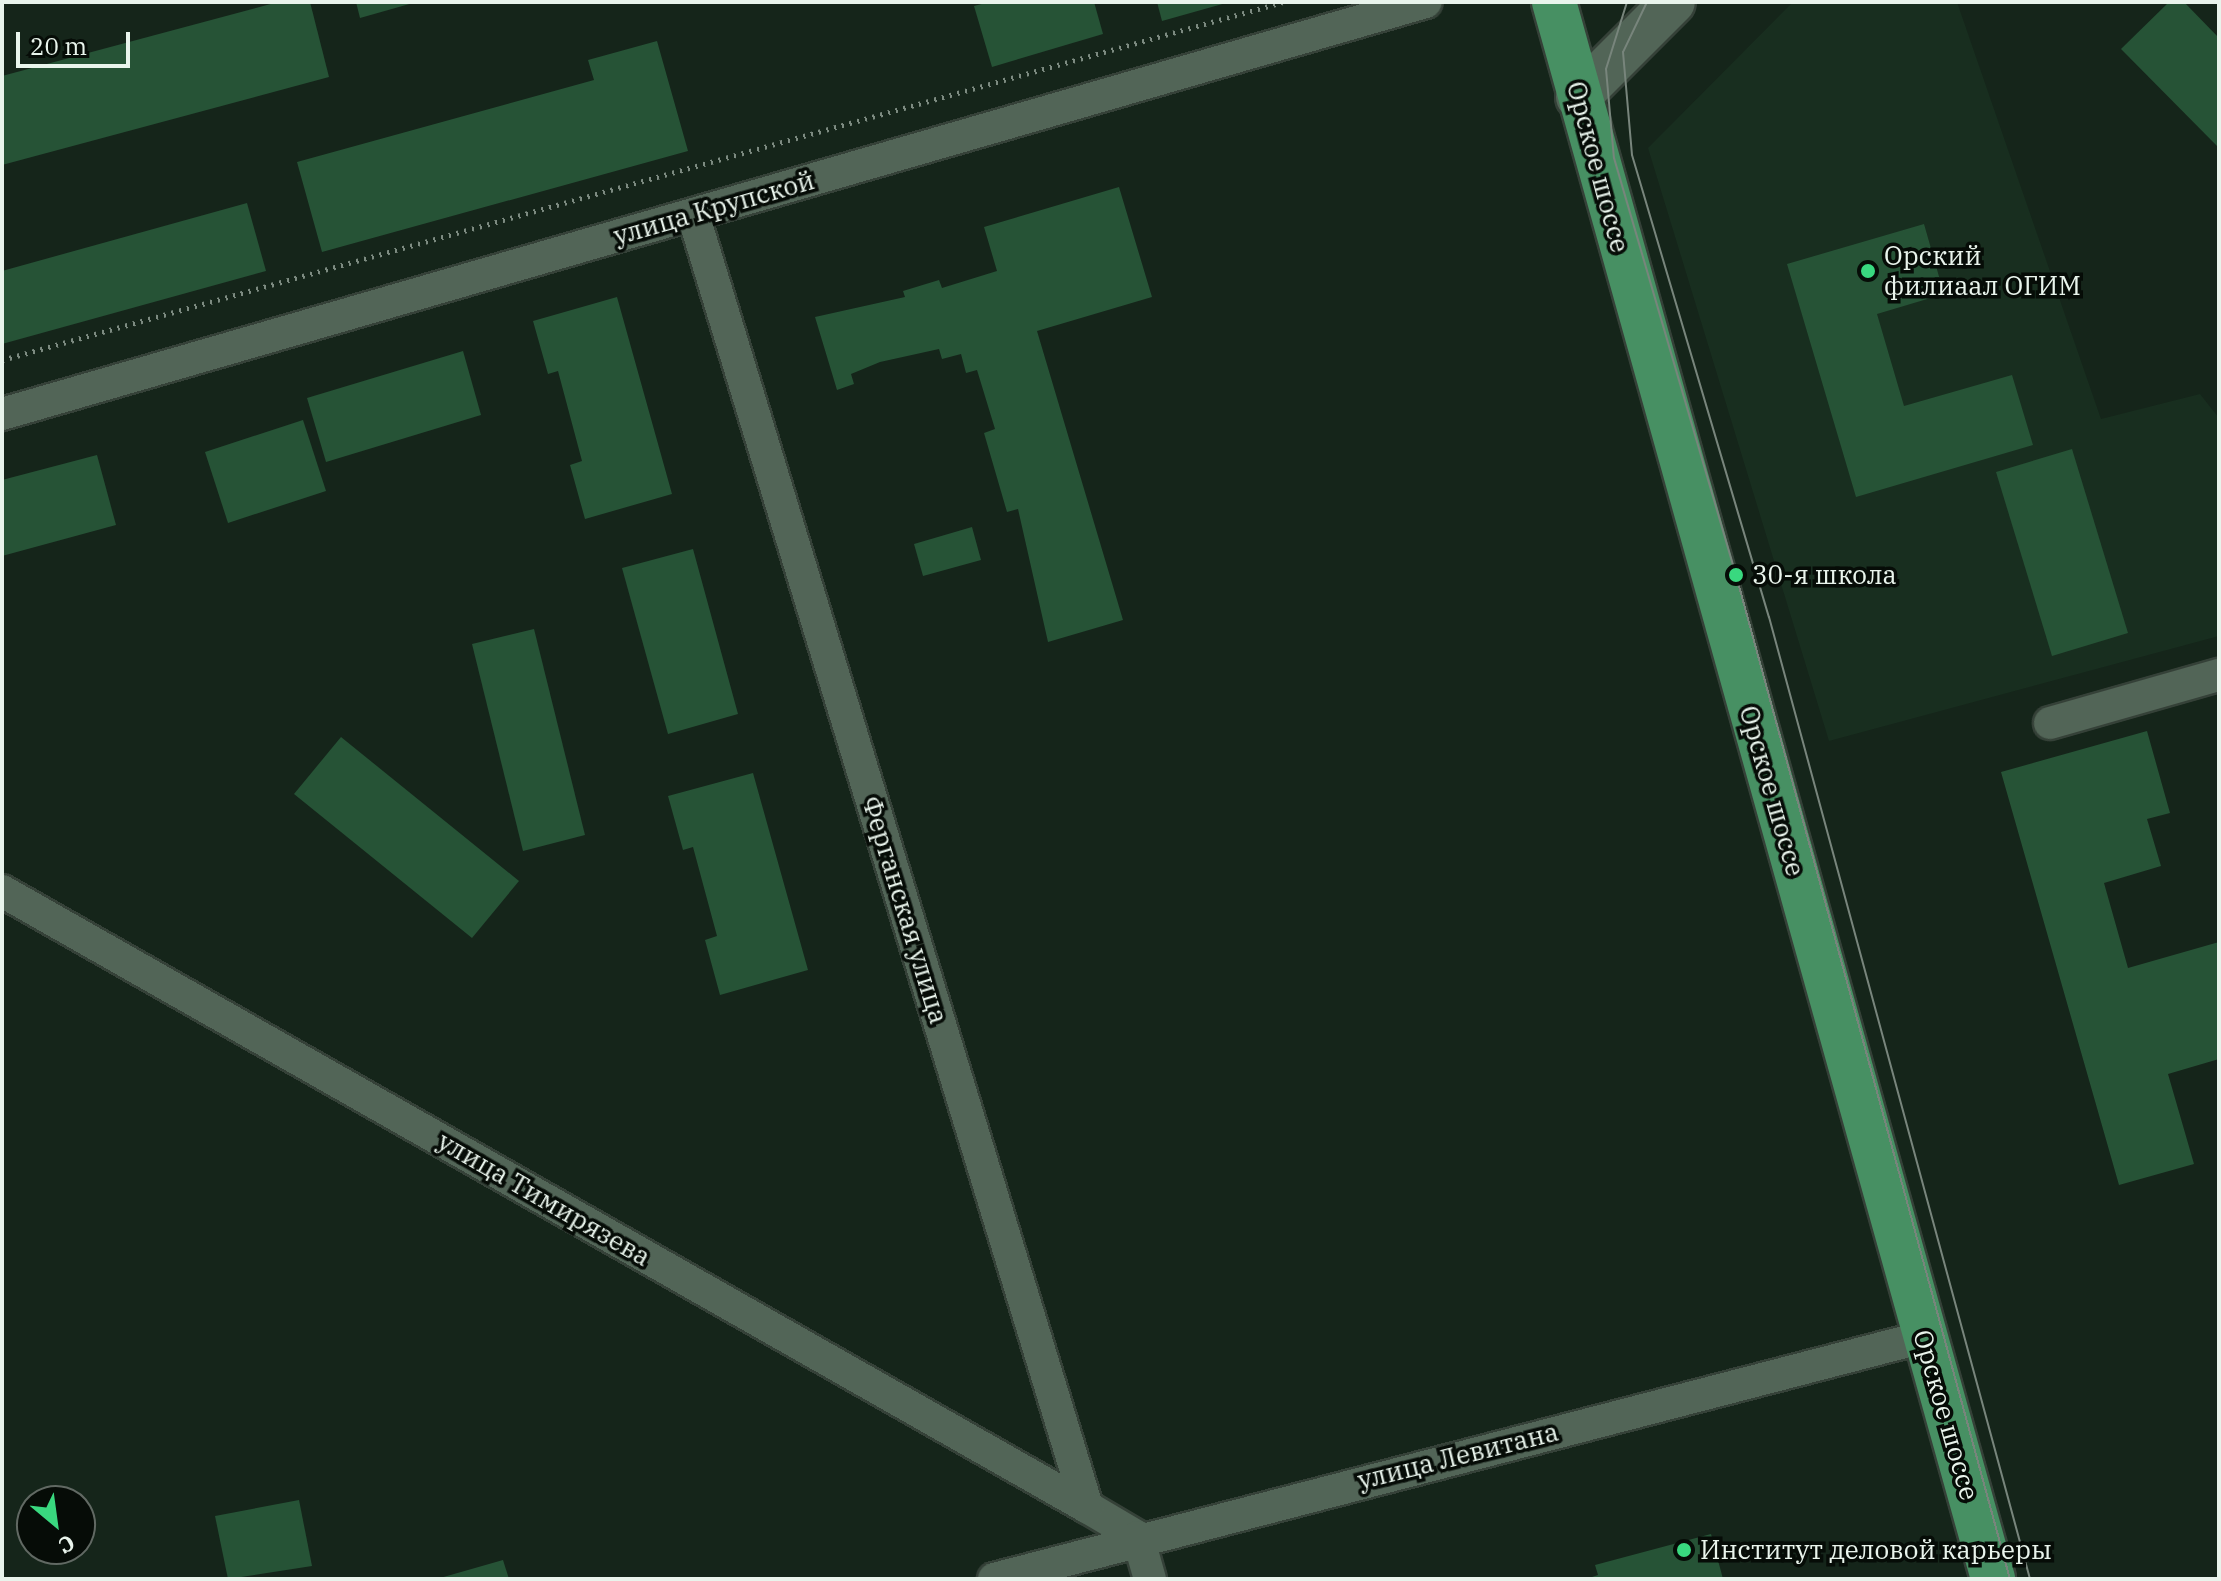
<!DOCTYPE html>
<html>
<head>
<meta charset="utf-8">
<style>
  body { margin:0 }
  #map { position:relative; width:2221px; height:1581px; overflow:hidden; background:#15251a; font-family:"IBM Plex Serif",serif }
  div>[style] { position:absolute }
  [style*='--x'] { left:calc(var(--x)*1px); top:calc(var(--y)*1px); width:calc(var(--w)*1px); rotate:calc(var(--a)*1deg) }
  .built>* { inset:0; background:#182e1f }
  .building>* { inset:0; background:#265336 }
  .path>* { height:5px; margin-top:-2.5px; transform-origin:0; background:repeating-linear-gradient(90deg,#7d8b81 0 2px,transparent 0 8px) }
  .roads { filter:drop-shadow(2px 0 #354138) drop-shadow(-2px 0 #354138) drop-shadow(0 2px #354138) drop-shadow(0 -2px #354138) }
  .street>* { height:32px; margin:-16px; padding:0 16px; transform-origin:16px; border-radius:16px; background:#526557 }
  .secondary>* { height:44px; margin:-22px; padding:0 22px; transform-origin:22px; border-radius:22px; background:#526557 }
  .primary>* { height:44px; margin:-22px; padding:0 22px; transform-origin:22px; border-radius:22px; background:#479063 }
  .tram>* { height:2px; margin:-1px; padding:0 1px; transform-origin:1px; border-radius:1px; background:#78857c }
  .dots>* { width:22px; height:22px; translate:-50% -50%; box-sizing:border-box; border:4px solid #060c07; border-radius:50% }
  span { translate:-50% -50%; white-space:nowrap; text-align:center; line-height:1.15; -webkit-text-stroke:7px #060c07; paint-order:stroke }
  .street-label { font-size:26px; color:#e9f4ec }
  .poi-label { font-size:26px; color:#e9f4ec }
  .left { translate:0 -50%; text-align:left }
  .frame { position:absolute; inset:0; border:4px solid #e9f4ec; pointer-events:none }
  .north { position:absolute; left:16px; top:1485px; width:80px; height:80px; box-sizing:border-box; background:#060c07; border:2px solid #616963; border-radius:50%; rotate:151deg; font-size:22px; font-weight:700; line-height:32px; text-align:center; color:#e9f4ec }
  .north::after { content:''; display:block; margin:auto; width:28px; height:36px; background:#39d87f; clip-path:polygon(50% 0,100% 100%,50% 72%,0 100%) }
  .scale { position:absolute; left:16px; top:32px; width:114px; height:36px; box-sizing:border-box; border:4px solid #e9f4ec; border-top:0; padding-left:10px; font-size:24px; line-height:28px; white-space:nowrap; color:#e9f4ec; -webkit-text-stroke:6px #060c07; paint-order:stroke }
</style>
</head>
<body>
<div id="map">
  <div class="built">
    <i style="clip-path:polygon(1793px 2px,1957px 2px,2101px 419px,2200px 394px,2219px 418px,2219px 636px,1829px 741px,1648px 148px)"></i>
  </div>
  <div class="building">
    <i style="clip-path:polygon(278px 2px,310px 2px,329px 77px,2px 165px,2px 76px)"></i>
    <i style="clip-path:polygon(356px 2px,413px 2px,413px 3px,360px 18px)"></i>
    <i style="clip-path:polygon(989px 2px,1094px 2px,1103px 34px,992px 67px,974px 6px)"></i>
    <i style="clip-path:polygon(1157px 2px,1225px 2px,1226px 3px,1162px 21px)"></i>
    <i style="clip-path:polygon(2169px 2px,2184px 2px,2219px 38px,2219px 148px,2121px 49px)"></i>
    <i style="clip-path:polygon(657px 41px,688px 151px,322px 252px,297px 162px,594px 80px,588px 60px)"></i>
    <i style="clip-path:polygon(1119px 187px,1152px 297px,1037px 331px,1123px 620px,1048px 642px,1018px 509px,1007px 512px,984px 433px,995px 429px,977px 370px,966px 373px,961px 354px,942px 359px,939px 349px,880px 362px,851px 374px,854px 384px,837px 390px,815px 317px,905px 297px,903px 291px,939px 280px,942px 288px,997px 271px,984px 227px)"></i>
    <i style="clip-path:polygon(247px 203px,266px 271px,2px 344px,2px 271px)"></i>
    <i style="clip-path:polygon(1924px 224px,1944px 294px,1877px 314px,1904px 406px,2012px 375px,2033px 445px,1856px 497px,1787px 264px)"></i>
    <i style="clip-path:polygon(617px 297px,672px 494px,585px 519px,570px 465px,582px 461px,558px 371px,548px 374px,533px 321px)"></i>
    <i style="clip-path:polygon(463px 351px,481px 415px,326px 462px,307px 398px)"></i>
    <i style="clip-path:polygon(303px 420px,326px 491px,228px 523px,205px 452px)"></i>
    <i style="clip-path:polygon(2072px 449px,2128px 633px,2052px 656px,1996px 472px)"></i>
    <i style="clip-path:polygon(97px 455px,116px 525px,2px 556px,2px 480px)"></i>
    <i style="clip-path:polygon(972px 527px,981px 560px,923px 576px,914px 544px)"></i>
    <i style="clip-path:polygon(693px 549px,738px 714px,668px 734px,622px 568px)"></i>
    <i style="clip-path:polygon(534px 629px,585px 835px,523px 851px,472px 644px)"></i>
    <i style="clip-path:polygon(2147px 731px,2170px 813px,2147px 819px,2161px 866px,2104px 883px,2128px 968px,2219px 942px,2219px 1059px,2168px 1074px,2194px 1164px,2119px 1185px,2001px 772px)"></i>
    <i style="clip-path:polygon(341px 737px,519px 881px,472px 938px,294px 794px)"></i>
    <i style="clip-path:polygon(753px 773px,808px 970px,720px 995px,705px 940px,717px 936px,693px 847px,683px 850px,668px 796px)"></i>
    <i style="clip-path:polygon(299px 1500px,312px 1566px,228px 1579px,215px 1516px)"></i>
    <i style="clip-path:polygon(1711px 1534px,1723px 1579px,1586px 1579px,1598px 1575px,1595px 1565px)"></i>
    <i style="clip-path:polygon(503px 1560px,509px 1579px,440px 1579px,440px 1578px)"></i>
  </div>
  <div class="path">
    <i style="--x:2;--y:360;--w:1330;--a:-15.61"></i>
  </div>
  <div class="roads">
    <div class="street">
      <i style="--x:693;--y:214;--w:1352;--a:73.05"></i>
      <i style="--x:1087;--y:1507;--w:59;--a:30.5"></i>
      <i style="--x:1138;--y:1537;--w:44;--a:74.1"></i>
      <i style="--x:2;--y:414;--w:1482;--a:-16.14"></i>
      <i style="--x:2050;--y:723;--w:176;--a:-15.9"></i>
      <i style="--x:2;--y:891;--w:1248;--a:29.59"></i>
      <i style="--x:994;--y:1579;--w:961;--a:-14.59"></i>
    </div>
    <div class="secondary">
      <i style="--x:1578;--y:97;--w:134;--a:-45"></i>
    </div>
    <div class="primary">
      <i style="--x:1554;--y:2;--w:1637;--a:74.44"></i>
    </div>
  </div>
  <div class="tram">
    <i style="--x:1627;--y:2;--w:70;--a:107.4"></i>
    <i style="--x:1606;--y:69;--w:89;--a:84.9"></i>
    <i style="--x:1614;--y:158;--w:434;--a:73.7"></i>
    <i style="--x:1736;--y:575;--w:1041;--a:74.74"></i>
    <i style="--x:1647;--y:2;--w:55;--a:115.6"></i>
    <i style="--x:1623;--y:52;--w:103;--a:85"></i>
    <i style="--x:1632;--y:155;--w:482;--a:73.5"></i>
    <i style="--x:1769;--y:617;--w:997;--a:74.82"></i>
  </div>
  <div class="dots">
    <i style="left:1868px;top:271px;background:#39d87f"></i>
    <i style="left:1736px;top:575px;background:#39d87f"></i>
    <i style="left:1684px;top:1550px;background:#39d87f"></i>
  </div>
  <div class="street-label">
    <span style="left:1598px;top:167px;rotate:75deg">Орское шоссе</span>
    <span style="left:714px;top:208px;rotate:-16deg">улица Крупской</span>
    <span style="left:1772px;top:791px;rotate:74deg">Орское шоссе</span>
    <span style="left:905px;top:910px;rotate:73deg">Ферганская улица</span>
    <span style="left:544px;top:1199px;rotate:30deg">улица Тимирязева</span>
    <span style="left:1946px;top:1415px;rotate:74deg">Орское шоссе</span>
    <span style="left:1458px;top:1456px;rotate:-14deg">улица Левитана</span>
  </div>
  <div class="poi-label">
    <span class="left" style="left:1884px;top:271px">Орский<br>филиаал ОГИМ</span>
    <span class="left" style="left:1752px;top:575px">30-я школа</span>
    <span class="left" style="left:1700px;top:1550px">Институт деловой карьеры</span>
  </div>
  <div class="frame"></div>
  <div class="north">С</div>
  <div class="scale">20 m</div>
</div>
</body>
</html>
